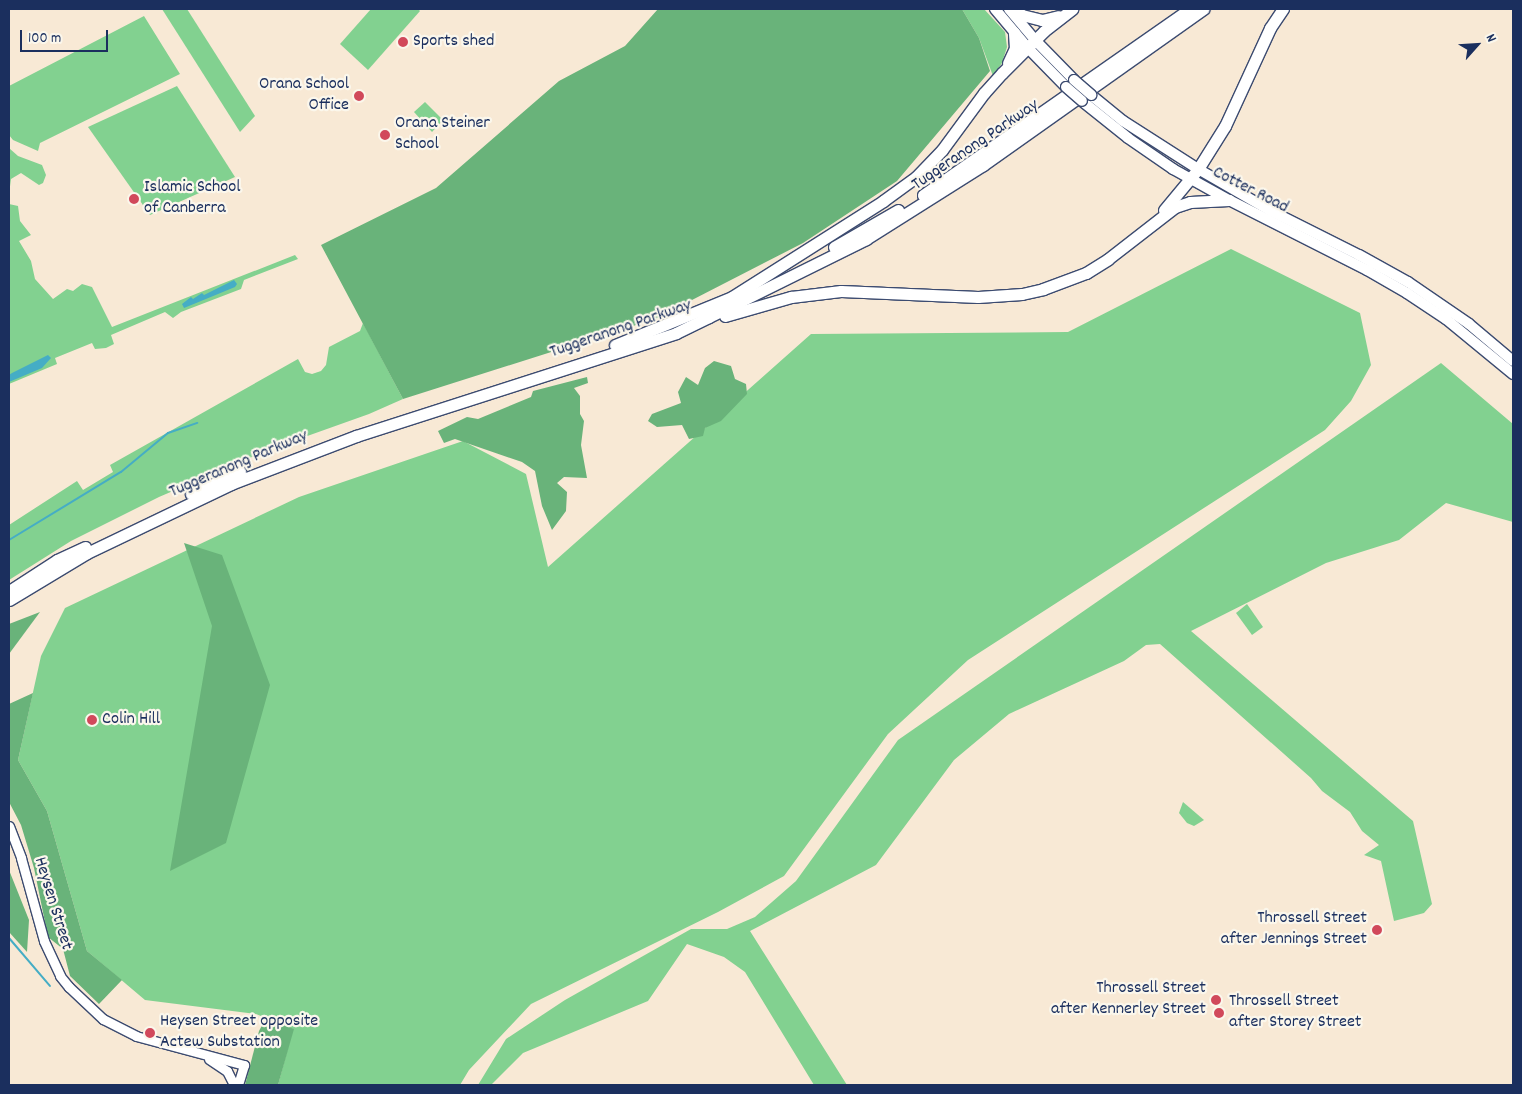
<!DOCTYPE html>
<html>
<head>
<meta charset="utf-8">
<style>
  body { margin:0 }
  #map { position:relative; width:1522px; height:1094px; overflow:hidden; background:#f8e9d5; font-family:Dekko,sans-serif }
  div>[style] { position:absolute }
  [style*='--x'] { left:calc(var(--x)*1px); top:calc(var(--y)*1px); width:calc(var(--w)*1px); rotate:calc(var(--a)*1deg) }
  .green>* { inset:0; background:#82d190 }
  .forest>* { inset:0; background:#69b37a }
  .water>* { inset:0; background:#45adc5 }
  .stream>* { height:2px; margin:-1px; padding:0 1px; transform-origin:1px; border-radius:1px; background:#45adc5 }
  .roads { filter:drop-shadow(1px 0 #3c4b70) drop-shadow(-1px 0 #3c4b70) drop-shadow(0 1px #3c4b70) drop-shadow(0 -1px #3c4b70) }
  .secondary>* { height:9px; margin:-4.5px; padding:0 4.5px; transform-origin:4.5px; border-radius:4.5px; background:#fff }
  .primary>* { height:10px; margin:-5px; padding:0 5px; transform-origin:5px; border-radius:5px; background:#fff }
  .highway>* { height:11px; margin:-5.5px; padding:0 5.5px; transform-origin:5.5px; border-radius:5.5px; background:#fff }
  .bridges { filter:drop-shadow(1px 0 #3c4b70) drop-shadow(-1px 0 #3c4b70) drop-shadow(0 1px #3c4b70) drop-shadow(0 -1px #3c4b70) }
  .primary-bridge>* { height:10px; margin:-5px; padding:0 5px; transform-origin:5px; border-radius:5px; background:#fff }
  .dots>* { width:14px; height:14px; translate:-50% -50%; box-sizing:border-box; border:2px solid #fbf7ec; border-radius:50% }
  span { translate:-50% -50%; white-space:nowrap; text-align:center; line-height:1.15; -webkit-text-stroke:4.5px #fbf7ec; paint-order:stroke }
  .poi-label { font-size:18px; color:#1b2f5e }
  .left { translate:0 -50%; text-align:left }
  .right { translate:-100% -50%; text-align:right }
  .street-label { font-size:18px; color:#1b2f5e }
  .frame { position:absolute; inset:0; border:10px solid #1b2f5e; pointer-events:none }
  .north { position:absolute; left:1452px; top:20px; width:50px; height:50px; -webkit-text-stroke:4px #fbf7ec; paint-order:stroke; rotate:64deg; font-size:14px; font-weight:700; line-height:20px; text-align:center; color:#1b2f5e }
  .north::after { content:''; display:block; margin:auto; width:18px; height:22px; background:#1b2f5e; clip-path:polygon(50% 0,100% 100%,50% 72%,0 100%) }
  .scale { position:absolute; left:20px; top:30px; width:88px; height:22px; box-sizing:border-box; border:2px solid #1b2f5e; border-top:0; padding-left:6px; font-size:15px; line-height:18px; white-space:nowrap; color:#1b2f5e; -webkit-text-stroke:4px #fbf7ec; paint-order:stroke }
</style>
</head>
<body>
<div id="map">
  <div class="green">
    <i style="clip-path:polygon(162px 9px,187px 9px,255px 116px,240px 132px)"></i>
    <i style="clip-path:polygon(371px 9px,418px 9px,420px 11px,368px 70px,340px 44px)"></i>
    <i style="clip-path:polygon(962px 9px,984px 9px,1005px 32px,1007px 47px,1002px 63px,993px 76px,979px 38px)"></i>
    <i style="clip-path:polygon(144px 16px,180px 74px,40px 143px,38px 151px,13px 140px,9px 135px,9px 86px)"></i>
    <i style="clip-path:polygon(177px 86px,235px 177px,150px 215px,88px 127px)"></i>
    <i style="clip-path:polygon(425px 102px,443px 120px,432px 132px,414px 112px)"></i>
    <i style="clip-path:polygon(9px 148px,18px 156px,42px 165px,46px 175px,43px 183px,39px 185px,21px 173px,11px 179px,9px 194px)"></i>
    <i style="clip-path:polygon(9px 204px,18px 206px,20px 221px,31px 235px,19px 241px,31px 261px,35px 279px,53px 299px,67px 289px,73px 291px,82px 284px,92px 287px,112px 327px,295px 255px,298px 259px,244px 280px,241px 289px,181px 312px,173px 318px,165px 312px,111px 335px,114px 344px,106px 348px,95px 349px,92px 343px,55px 358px,57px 364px,9px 384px)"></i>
    <i style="clip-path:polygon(1231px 249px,1360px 313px,1371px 365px,1351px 401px,1325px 430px,968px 660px,888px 734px,784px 876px,718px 912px,531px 1004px,469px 1070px,460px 1085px,278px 1085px,293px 1029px,256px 1014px,145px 1000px,87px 951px,47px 811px,18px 760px,41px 656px,65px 608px,299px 497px,463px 441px,526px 474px,548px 567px,811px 334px,1068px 332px)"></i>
    <i style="clip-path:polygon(363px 323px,403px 399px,369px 414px,268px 450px,159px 497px,71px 541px,9px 580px,9px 525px,77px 481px,83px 490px,113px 472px,110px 465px,298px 359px,305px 372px,312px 374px,321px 371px,326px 365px,329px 347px,360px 331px)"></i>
    <i style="clip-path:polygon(1441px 363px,1513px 424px,1513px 522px,1446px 503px,1399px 540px,1326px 563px,1191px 631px,1413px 821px,1432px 904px,1424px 913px,1394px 921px,1381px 861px,1364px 855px,1379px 845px,1362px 831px,1350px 812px,1322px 791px,1311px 778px,1160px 644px,1146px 645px,1124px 661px,1009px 714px,954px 760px,876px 865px,750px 931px,847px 1085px,814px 1085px,745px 972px,724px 957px,687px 944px,648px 1001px,523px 1053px,491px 1085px,478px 1085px,506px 1039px,565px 1000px,691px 929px,727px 929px,755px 917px,796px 881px,898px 740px)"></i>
    <i style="clip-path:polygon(1247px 604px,1263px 627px,1252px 635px,1236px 613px)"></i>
    <i style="clip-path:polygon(1183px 802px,1204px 820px,1194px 826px,1187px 823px,1179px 813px)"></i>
  </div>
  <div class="forest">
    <i style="clip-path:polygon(658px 9px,962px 9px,979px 38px,990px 71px,897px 181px,803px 243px,655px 319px,403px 399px,321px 245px,436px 188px,559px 81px,625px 46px)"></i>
    <i style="clip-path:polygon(714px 361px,731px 366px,735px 379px,746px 384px,747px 394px,721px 421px,705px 428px,703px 436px,689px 439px,682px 425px,657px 427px,648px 421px,652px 414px,681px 403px,678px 392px,686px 377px,698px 385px,705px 368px)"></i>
    <i style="clip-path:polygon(587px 377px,588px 383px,574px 388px,580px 396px,580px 414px,584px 421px,581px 445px,587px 478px,564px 477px,557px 483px,567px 492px,566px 511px,552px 530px,542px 506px,535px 471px,522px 462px,455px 439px,444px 443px,438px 431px,467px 417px,478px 419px,531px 397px,533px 391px)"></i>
    <i style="clip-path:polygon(184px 543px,222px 555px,270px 685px,226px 843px,170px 871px,212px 626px)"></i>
    <i style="clip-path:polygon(40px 612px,9px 654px,9px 624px)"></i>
    <i style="clip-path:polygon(33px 693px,18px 760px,47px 811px,87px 951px,122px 980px,99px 1004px,70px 976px,63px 949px,48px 937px,34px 868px,21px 825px,9px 802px,9px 704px)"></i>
    <i style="clip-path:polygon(9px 870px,29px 920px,27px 952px,9px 932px)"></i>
    <i style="clip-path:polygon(266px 1018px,294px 1029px,278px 1085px,245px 1085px,259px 1031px)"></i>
  </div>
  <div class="water">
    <i style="clip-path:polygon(234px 280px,237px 284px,235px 287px,184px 308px,182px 304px,191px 297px,193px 299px,202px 293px,204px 295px)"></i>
    <i style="clip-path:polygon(48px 355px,51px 358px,42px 368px,9px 382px,9px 375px,12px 373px)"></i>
  </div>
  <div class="stream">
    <i style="--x:9;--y:540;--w:131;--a:-31.3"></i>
    <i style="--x:121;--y:472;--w:61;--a:-39.7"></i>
    <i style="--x:168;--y:433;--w:31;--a:-19"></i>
    <i style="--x:9;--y:938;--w:63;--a:49.5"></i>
  </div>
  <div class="roads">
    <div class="secondary">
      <i style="--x:9;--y:826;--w:34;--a:69"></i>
      <i style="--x:21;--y:858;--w:86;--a:74.5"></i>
      <i style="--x:44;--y:941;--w:38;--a:65"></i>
      <i style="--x:60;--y:976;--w:14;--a:51"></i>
      <i style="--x:69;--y:987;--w:47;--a:43.3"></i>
      <i style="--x:103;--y:1019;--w:37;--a:27"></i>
      <i style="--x:136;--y:1036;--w:112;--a:15"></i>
      <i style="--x:244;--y:1065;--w:21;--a:107"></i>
      <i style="--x:209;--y:1059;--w:22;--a:34"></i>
      <i style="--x:227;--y:1071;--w:16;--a:63"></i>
    </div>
    <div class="primary">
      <i style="--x:995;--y:9;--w:50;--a:49.9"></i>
      <i style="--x:1027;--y:47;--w:56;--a:45.7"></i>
      <i style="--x:1009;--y:9;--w:40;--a:50"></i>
      <i style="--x:1035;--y:40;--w:56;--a:45.7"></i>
      <i style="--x:1091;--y:95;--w:41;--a:39.1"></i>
      <i style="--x:1123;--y:121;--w:89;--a:32.6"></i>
      <i style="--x:1198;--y:169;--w:84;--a:29.9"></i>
      <i style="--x:1271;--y:211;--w:98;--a:26.6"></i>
      <i style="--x:1359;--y:255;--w:56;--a:28.9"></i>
      <i style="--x:1408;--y:282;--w:74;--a:34.5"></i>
      <i style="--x:1469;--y:324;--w:57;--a:40.1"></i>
      <i style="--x:1082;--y:101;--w:59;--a:38.8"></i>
      <i style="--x:1128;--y:138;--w:55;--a:34.6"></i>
      <i style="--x:1173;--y:169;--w:64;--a:29"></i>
      <i style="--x:1229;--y:200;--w:155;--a:26.9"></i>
      <i style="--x:1367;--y:270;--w:46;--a:29.9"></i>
      <i style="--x:1407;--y:293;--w:47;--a:33.7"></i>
      <i style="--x:1446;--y:319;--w:87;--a:39.4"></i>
    </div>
    <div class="highway">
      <i style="--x:1014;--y:9;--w:10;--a:37"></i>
      <i style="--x:1022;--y:15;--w:21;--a:14"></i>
      <i style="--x:1042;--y:20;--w:17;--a:-13"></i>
      <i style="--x:1008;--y:63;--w:17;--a:-65"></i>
      <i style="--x:1015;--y:48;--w:16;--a:-94"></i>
      <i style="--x:923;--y:195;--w:325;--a:-34.9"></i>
      <i style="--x:1164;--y:210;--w:53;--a:-50.3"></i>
      <i style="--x:1198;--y:169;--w:51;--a:-57.9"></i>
      <i style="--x:1225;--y:126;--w:108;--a:-65.3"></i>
      <i style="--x:1270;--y:28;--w:23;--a:-56"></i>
      <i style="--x:834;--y:247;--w:74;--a:-30"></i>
      <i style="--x:732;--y:297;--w:179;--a:-32.4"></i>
      <i style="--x:883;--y:201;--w:41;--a:-36"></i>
      <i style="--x:916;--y:177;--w:37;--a:-46"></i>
      <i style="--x:942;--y:150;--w:71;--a:-53.6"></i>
      <i style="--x:984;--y:93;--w:27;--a:-48"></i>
      <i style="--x:1002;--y:73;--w:59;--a:-45"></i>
      <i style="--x:1044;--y:31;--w:36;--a:-38"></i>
      <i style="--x:725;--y:316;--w:69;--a:-16.1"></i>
      <i style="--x:791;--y:297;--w:50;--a:-6.8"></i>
      <i style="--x:841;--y:291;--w:137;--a:2.5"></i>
      <i style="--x:978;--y:297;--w:44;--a:-3.9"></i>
      <i style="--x:1022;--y:294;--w:22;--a:-13"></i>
      <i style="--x:1043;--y:289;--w:46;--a:-20.4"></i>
      <i style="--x:1086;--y:273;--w:26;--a:-32"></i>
      <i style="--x:1108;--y:259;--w:85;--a:-37.8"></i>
      <i style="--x:1175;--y:207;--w:16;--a:-18"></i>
      <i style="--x:1190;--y:202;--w:39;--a:-3"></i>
      <i style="--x:615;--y:345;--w:132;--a:-22.3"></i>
      <i style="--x:191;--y:494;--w:54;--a:-24.2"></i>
      <i style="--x:9;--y:591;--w:57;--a:-32.9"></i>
      <i style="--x:57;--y:560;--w:31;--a:-25"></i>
      <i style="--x:9;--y:600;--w:91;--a:-31.1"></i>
      <i style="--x:87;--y:553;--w:160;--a:-25.6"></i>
      <i style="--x:231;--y:484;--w:134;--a:-21"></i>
      <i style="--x:356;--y:436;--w:336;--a:-17.8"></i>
      <i style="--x:676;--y:333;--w:37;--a:-26"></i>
      <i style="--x:709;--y:317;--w:175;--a:-26.4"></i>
      <i style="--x:866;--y:239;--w:138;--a:-32.3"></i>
      <i style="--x:983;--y:165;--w:270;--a:-35.3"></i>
    </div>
  </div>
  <div class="bridges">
    <div class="primary-bridge">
      <i style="--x:1074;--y:80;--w:23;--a:41"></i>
      <i style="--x:1066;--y:87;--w:21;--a:41"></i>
    </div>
  </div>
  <div class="dots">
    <i style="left:403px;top:42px;background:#d1495b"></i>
    <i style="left:359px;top:96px;background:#d1495b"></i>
    <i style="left:385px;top:135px;background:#d1495b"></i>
    <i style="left:134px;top:199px;background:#d1495b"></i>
    <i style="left:92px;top:720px;background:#d1495b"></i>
    <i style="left:1377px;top:930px;background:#d1495b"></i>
    <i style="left:1216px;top:1000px;background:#d1495b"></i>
    <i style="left:1219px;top:1013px;background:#d1495b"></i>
    <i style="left:150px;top:1033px;background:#d1495b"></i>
  </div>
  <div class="poi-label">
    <span class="left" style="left:413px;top:42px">Sports shed</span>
    <span class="right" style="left:349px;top:96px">Orana School<br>Office</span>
    <span class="left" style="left:395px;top:135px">Orana Steiner<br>School</span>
    <span class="left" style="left:144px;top:199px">Islamic School<br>of Canberra</span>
    <span class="left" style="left:102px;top:720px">Colin Hill</span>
    <span class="right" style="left:1367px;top:930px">Throssell Street<br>after Jennings Street</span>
    <span class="right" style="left:1206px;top:1000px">Throssell Street<br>after Kennerley Street</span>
    <span class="left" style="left:1229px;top:1013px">Throssell Street<br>after Storey Street</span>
    <span class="left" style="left:160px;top:1033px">Heysen Street opposite<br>Actew Substation</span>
  </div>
  <div class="street-label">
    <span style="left:976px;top:146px;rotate:-34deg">Tuggeranong Parkway</span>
    <span style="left:1250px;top:191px;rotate:27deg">Cotter Road</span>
    <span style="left:621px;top:330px;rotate:-19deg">Tuggeranong Parkway</span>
    <span style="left:239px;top:465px;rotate:-23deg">Tuggeranong Parkway</span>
    <span style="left:52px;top:904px;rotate:73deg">Heysen Street</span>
  </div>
  <div class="frame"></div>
  <div class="north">N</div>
  <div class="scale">100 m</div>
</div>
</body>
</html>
